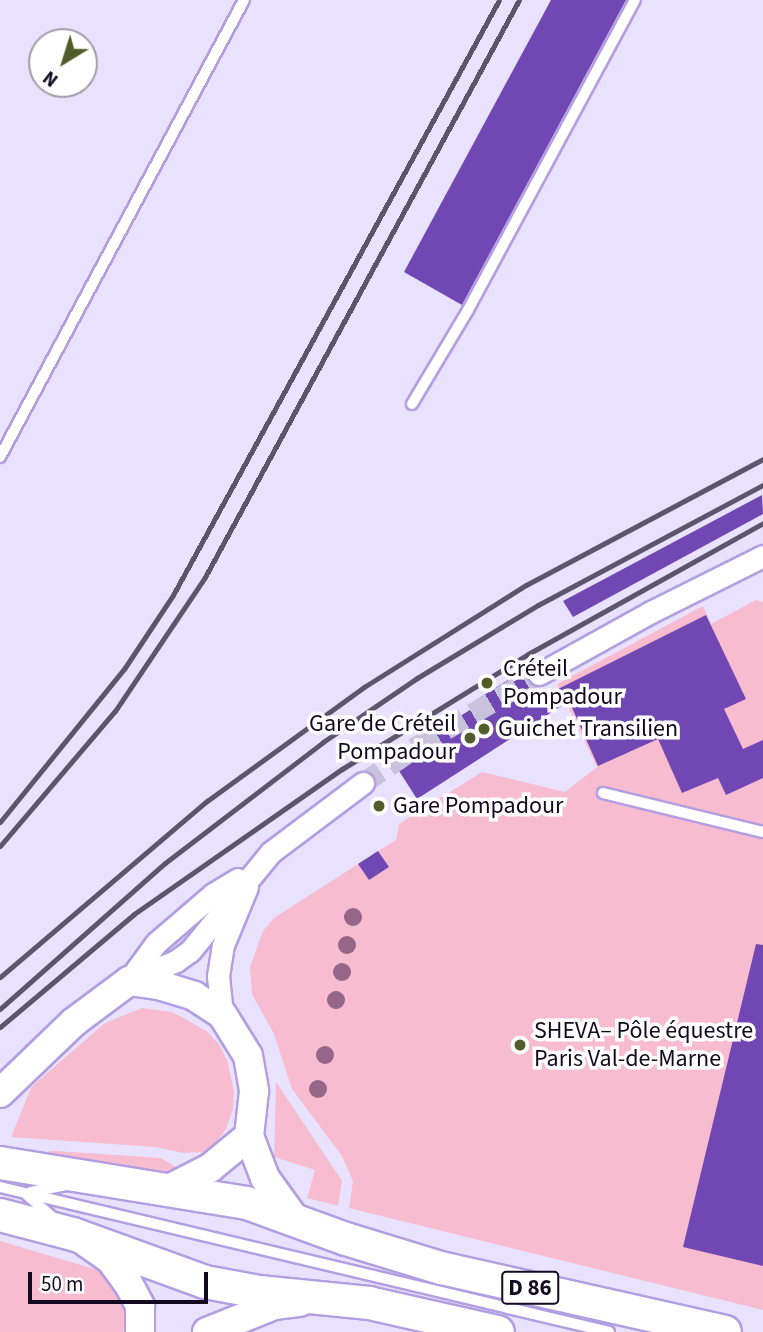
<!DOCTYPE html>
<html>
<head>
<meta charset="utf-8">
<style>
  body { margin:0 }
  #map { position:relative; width:763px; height:1332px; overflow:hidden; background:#e9e2fe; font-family:"Source Sans 3",sans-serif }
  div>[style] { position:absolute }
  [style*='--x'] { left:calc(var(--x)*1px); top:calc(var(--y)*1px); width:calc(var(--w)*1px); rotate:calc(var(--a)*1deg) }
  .green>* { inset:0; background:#f7bccf }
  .building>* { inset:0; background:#7147b3 }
  .street-tunnel>* { height:21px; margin-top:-10.5px; transform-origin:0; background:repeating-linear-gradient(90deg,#c9c2dd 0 21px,transparent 0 31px) }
  .roads { filter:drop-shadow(2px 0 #b39ee2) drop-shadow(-2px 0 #b39ee2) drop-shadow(0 2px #b39ee2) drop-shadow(0 -2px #b39ee2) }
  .lane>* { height:10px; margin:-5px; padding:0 5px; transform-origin:5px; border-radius:5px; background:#fff }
  .street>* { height:21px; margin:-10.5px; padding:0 10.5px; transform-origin:10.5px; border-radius:10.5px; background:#fff }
  .secondary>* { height:28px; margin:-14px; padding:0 14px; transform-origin:14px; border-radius:14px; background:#fff }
  .primary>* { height:32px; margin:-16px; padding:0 16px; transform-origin:16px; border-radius:16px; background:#fff }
  .rail>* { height:5px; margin:-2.5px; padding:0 2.5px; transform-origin:2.5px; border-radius:2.5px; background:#5d546e }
  .trees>* { width:18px; height:18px; margin:-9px; border-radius:50%; background:#966689 }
  .dots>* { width:19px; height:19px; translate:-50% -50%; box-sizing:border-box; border:4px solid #fff; border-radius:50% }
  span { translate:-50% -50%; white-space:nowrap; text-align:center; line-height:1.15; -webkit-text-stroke:7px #fff; paint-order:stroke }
  .shield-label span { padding:2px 5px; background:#fff; border:2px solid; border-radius:5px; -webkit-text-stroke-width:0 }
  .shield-label { font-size:23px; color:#130a22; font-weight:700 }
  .poi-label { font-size:24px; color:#130a22 }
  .left { translate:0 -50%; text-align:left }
  .right { translate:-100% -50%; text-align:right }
  .north { position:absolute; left:28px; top:28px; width:70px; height:70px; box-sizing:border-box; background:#fff; border:2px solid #a19da7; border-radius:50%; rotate:218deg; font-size:19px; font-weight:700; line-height:28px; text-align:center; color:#130a22 }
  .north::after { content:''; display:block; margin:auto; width:24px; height:32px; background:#525b2a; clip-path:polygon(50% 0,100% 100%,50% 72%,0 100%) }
  .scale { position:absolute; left:28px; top:1272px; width:180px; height:32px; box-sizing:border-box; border:4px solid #130a22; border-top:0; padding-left:9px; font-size:21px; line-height:24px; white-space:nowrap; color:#130a22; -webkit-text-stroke:5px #fff; paint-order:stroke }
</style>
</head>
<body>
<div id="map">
  <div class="green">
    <i style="clip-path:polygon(756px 600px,763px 602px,763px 1310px,349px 1208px,353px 1181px,342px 1156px,292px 1089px,274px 1034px,252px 994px,250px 967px,263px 931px,274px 918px,358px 864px,369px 880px,388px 867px,378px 851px,396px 840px,399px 824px,482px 772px,565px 792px,597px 767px,557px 684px,703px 606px,711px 624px)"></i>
    <i style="clip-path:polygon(142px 1008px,172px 1012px,182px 1017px,208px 1032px,220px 1046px,227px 1060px,234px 1091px,233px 1109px,226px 1129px,215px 1144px,206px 1152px,183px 1153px,156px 1147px,11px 1137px,31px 1088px,39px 1080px,105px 1023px)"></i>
    <i style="clip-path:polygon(276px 1082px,342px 1181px,338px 1206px,307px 1198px,315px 1170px,274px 1157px)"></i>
    <i style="clip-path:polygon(55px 1151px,161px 1158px,182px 1171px,161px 1177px,21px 1154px)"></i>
    <i style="clip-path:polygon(0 1241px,98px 1270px,127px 1312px,123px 1332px,0 1332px)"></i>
  </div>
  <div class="building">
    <i style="clip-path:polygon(551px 0,626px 0,462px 305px,404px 272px)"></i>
    <i style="clip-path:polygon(762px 495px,763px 514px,573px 617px,563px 601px)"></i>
    <i style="clip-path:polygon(706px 615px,746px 699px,724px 709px,743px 749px,763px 740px,763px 778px,726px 795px,718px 778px,682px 793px,658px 739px,598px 766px,569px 701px,417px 799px,392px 760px,479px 704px,476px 700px,508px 680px,510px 684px,526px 674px,542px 697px)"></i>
    <i style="clip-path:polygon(378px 851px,389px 867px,369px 880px,358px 864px)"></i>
    <i style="clip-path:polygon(756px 944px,763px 945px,763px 1266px,683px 1247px)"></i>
  </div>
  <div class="street-tunnel">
    <i style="--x:363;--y:783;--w:68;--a:-34.2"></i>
    <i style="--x:419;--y:745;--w:139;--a:-30.6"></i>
  </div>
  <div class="roads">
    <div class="lane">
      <i style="--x:412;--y:404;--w:109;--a:-59.2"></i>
      <i style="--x:468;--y:310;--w:352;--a:-61.7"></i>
      <i style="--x:0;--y:457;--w:518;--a:-61.9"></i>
      <i style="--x:603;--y:793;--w:165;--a:13.7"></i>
      <i style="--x:0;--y:1187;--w:626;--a:13.39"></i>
      <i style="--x:31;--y:1192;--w:36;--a:-11"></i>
      <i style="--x:27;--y:1195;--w:37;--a:41"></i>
    </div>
    <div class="street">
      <i style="--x:539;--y:674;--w:128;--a:-29"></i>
      <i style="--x:651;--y:612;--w:125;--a:-26.6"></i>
      <i style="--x:129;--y:980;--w:46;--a:-53.9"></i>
      <i style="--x:156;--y:943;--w:75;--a:-40.7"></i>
      <i style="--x:213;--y:894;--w:29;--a:-31"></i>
      <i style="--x:129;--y:981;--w:51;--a:-23.1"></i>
      <i style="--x:176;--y:961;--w:17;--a:-36"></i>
      <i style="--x:190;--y:951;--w:128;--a:-50.7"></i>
      <i style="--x:271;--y:852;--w:115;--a:-36.9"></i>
      <i style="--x:222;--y:1014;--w:38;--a:-96"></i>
      <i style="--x:218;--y:976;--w:31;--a:-81"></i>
      <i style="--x:223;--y:945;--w:63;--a:-67.5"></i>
    </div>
    <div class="secondary">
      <i style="--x:0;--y:1093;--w:103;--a:-43.8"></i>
      <i style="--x:74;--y:1022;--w:69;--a:-36.7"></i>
      <i style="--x:129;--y:981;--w:30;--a:8"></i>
      <i style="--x:159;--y:985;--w:37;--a:17"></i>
      <i style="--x:194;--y:996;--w:33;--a:33"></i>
      <i style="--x:222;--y:1014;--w:49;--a:58.2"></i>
      <i style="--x:248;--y:1056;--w:36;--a:80"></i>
      <i style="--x:254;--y:1091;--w:45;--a:96.3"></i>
      <i style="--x:249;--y:1136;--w:45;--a:69.1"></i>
      <i style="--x:265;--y:1178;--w:49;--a:54.1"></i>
      <i style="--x:167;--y:1190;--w:48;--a:-27.1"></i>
      <i style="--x:210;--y:1168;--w:50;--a:-39.4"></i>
      <i style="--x:87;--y:1243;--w:29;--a:35"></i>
      <i style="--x:111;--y:1260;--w:29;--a:54"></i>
      <i style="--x:128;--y:1283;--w:26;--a:62"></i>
      <i style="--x:140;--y:1306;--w:26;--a:90"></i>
      <i style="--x:207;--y:1332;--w:72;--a:-21.9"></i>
      <i style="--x:274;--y:1305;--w:26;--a:-7"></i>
    </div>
    <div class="primary">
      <i style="--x:0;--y:1163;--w:250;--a:9.2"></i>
      <i style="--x:247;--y:1203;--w:105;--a:20"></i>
      <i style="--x:346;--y:1239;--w:99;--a:17"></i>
      <i style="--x:441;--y:1268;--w:291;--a:12.7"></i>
      <i style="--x:0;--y:1215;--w:75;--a:14.6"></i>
      <i style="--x:73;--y:1234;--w:140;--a:20"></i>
      <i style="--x:205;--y:1282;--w:55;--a:10.5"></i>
      <i style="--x:259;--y:1292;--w:111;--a:5.7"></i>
      <i style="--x:369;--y:1303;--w:132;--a:12.7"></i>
    </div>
  </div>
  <div class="rail">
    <i style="--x:0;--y:822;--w:197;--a:-51"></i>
    <i style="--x:124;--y:669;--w:89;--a:-56.5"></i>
    <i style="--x:173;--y:595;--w:678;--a:-61.28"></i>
    <i style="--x:0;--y:846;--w:177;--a:-49.6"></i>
    <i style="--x:115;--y:711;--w:161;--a:-56.1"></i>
    <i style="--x:205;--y:577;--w:657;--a:-61.45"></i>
    <i style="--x:0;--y:977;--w:272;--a:-40.4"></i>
    <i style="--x:207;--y:801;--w:194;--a:-36"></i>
    <i style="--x:364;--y:687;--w:191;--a:-32.2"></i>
    <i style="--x:526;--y:585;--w:268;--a:-28"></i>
    <i style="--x:0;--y:1009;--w:220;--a:-41.5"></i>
    <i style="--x:165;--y:863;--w:199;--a:-37.4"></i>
    <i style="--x:323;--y:742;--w:114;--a:-34.2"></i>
    <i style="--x:417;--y:678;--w:141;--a:-31.1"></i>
    <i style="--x:538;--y:605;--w:255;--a:-28.1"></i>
    <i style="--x:0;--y:1027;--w:175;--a:-40.1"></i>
    <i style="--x:134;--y:914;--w:254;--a:-34.9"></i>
    <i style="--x:342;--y:769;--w:219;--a:-31.7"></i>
    <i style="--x:528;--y:654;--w:269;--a:-29.1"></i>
  </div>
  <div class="trees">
    <i style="left:353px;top:917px"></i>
    <i style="left:347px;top:945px"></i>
    <i style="left:342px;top:972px"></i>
    <i style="left:336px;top:1000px"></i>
    <i style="left:325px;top:1055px"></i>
    <i style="left:318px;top:1089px"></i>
  </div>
  <div class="dots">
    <i style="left:487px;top:683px;background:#525b2a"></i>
    <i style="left:484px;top:729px;background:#525b2a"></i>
    <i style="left:470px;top:738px;background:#525b2a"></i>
    <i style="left:379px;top:806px;background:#525b2a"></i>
    <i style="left:520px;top:1045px;background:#525b2a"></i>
  </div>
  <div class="shield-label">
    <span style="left:530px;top:1288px">D 86</span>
  </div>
  <div class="poi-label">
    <span class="left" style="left:503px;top:683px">Créteil<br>Pompadour</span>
    <span class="right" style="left:456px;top:738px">Gare de Créteil<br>Pompadour</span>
    <span class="left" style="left:498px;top:729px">Guichet Transilien</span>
    <span class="left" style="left:393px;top:806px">Gare Pompadour</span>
    <span class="left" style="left:534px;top:1045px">SHEVA– Pôle équestre<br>Paris Val-de-Marne</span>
  </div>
  <div class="north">N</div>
  <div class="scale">50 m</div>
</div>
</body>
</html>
